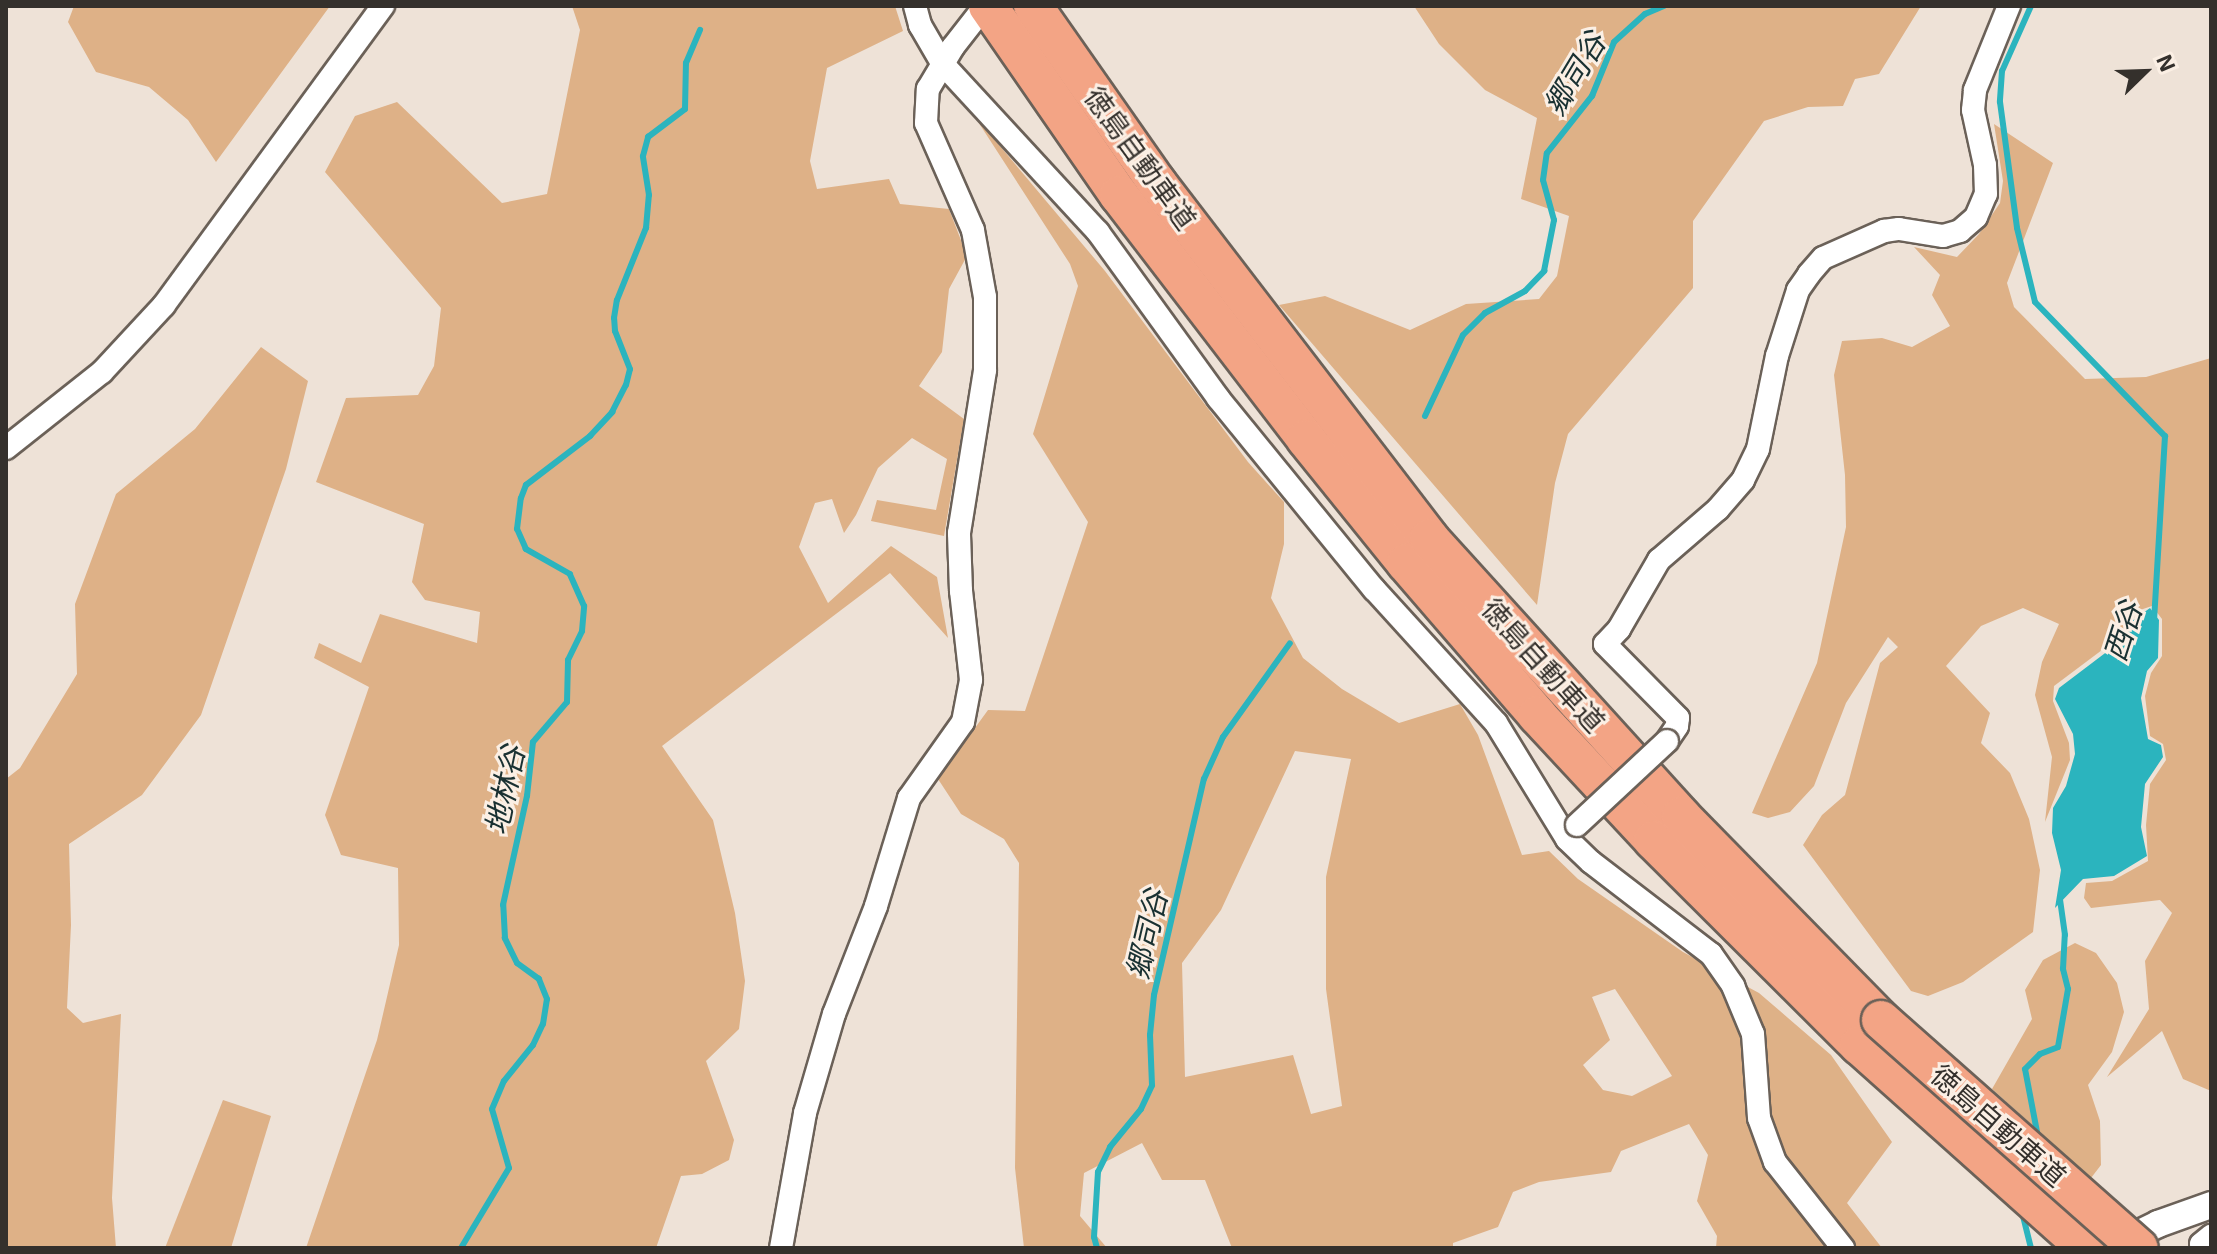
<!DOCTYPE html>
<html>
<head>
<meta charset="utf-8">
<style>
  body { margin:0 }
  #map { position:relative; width:2217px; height:1254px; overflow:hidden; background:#eee2d7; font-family:"Exo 2","Noto Sans JP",sans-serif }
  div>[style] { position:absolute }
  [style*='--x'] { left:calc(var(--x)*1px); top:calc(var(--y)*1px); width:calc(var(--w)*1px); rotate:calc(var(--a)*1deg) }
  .green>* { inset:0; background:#deb187 }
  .water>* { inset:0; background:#2bb4be }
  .stream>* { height:6px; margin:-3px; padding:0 3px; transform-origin:3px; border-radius:3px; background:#2bb4be }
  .roads { filter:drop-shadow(2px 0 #6b6158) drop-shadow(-2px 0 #6b6158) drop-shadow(0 2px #6b6158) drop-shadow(0 -2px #6b6158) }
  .minor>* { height:22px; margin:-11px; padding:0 11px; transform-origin:11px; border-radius:11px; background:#fff }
  .tertiary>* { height:26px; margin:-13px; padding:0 13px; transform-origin:13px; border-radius:13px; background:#fff }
  .motorway>* { height:38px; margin:-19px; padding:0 19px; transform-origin:19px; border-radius:19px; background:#f3a485 }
  .bridges { filter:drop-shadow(2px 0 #6b6158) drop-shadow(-2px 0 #6b6158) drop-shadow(0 2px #6b6158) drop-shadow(0 -2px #6b6158) }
  .minor-bridge>* { height:22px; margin:-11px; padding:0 11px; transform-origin:11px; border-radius:11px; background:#fff }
  .motorway-bridge>* { height:38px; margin:-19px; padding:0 19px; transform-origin:19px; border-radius:19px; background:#f3a485 }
  span { translate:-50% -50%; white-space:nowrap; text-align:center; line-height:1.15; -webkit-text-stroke:6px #fbefe4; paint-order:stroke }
  .street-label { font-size:28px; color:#34302c }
  .water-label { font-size:30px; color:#1a3132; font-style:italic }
  .frame { position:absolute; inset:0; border:8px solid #34302c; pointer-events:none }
  .north { position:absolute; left:2105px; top:32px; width:80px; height:80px; -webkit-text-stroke:6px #fbefe4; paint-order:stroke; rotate:67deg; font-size:22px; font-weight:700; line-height:32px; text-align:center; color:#34302c }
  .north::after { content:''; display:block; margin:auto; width:28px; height:36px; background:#34302c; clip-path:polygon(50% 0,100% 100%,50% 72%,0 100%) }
</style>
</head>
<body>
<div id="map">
  <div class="green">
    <i style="clip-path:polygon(74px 6px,330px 6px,216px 162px,188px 120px,149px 87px,96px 72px,68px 22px)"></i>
    <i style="clip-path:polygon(572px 6px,895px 6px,903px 31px,827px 68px,810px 161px,817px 189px,889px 179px,900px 204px,949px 209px,967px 256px,949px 289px,942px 352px,919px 386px,964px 419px,944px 536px,871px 521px,877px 500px,936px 510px,947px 459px,912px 438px,878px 468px,856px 515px,844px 533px,832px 499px,815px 503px,799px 547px,828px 603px,891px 546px,937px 577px,948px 638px,890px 573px,662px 746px,713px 820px,735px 913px,745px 981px,739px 1029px,706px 1061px,734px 1140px,729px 1160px,702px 1174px,681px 1176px,656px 1248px,306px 1248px,377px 1040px,399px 945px,398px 868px,341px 855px,325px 815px,369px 687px,314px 658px,319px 643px,361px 663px,380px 614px,477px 643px,480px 612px,425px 600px,412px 582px,424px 524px,316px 482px,346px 398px,418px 395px,434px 366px,441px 308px,325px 172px,355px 116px,397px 102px,502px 203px,547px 194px,580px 30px)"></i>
    <i style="clip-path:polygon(1414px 6px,1921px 6px,1879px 74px,1855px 79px,1843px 106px,1808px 107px,1764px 121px,1693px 221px,1693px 288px,1568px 434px,1555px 483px,1537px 605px,1279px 305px,1325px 296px,1410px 330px,1466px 304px,1539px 299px,1557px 276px,1569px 216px,1521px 199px,1537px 118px,1485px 90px,1439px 44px)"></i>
    <i style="clip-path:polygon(evenodd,973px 114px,1105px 271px,1248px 462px,1284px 502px,1284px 544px,1271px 598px,1303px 658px,1342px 689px,1399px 723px,1460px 704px,1478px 735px,1522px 855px,1549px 851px,1578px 879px,1683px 952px,1759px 993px,1831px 1055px,1892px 1142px,1847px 1203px,1882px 1248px,1716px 1248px,1717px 1236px,1697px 1201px,1708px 1155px,1689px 1124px,1621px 1151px,1611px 1172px,1539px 1182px,1513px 1192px,1498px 1227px,1453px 1243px,1453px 1248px,1232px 1248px,1205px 1180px,1162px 1180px,1142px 1143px,1084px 1173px,1080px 1216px,1107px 1248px,1024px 1248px,1015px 1168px,1019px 863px,1004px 839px,961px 814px,938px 779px,988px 710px,1025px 711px,1088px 522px,1033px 434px,1078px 286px,1070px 264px,973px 114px,1295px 751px,1351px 759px,1326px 877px,1326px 989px,1342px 1106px,1311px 1114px,1293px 1055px,1185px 1077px,1182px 963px,1221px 910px,1295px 751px,973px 114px,1615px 989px,1672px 1076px,1632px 1096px,1603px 1090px,1583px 1065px,1610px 1040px,1592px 997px,1615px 989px)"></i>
    <i style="clip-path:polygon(1994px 124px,2053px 163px,2007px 283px,2014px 307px,2085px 379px,2146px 377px,2211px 358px,2211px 1091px,2183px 1079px,2162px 1031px,2107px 1077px,2149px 1009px,2145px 961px,2172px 913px,2160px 900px,2091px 908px,2084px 898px,2086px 883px,2112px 881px,2148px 861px,2146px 825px,2150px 784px,2166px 760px,2163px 744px,2150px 736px,2145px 696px,2151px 673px,2162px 656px,2162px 619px,2152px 606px,2134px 612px,2122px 635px,2054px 686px,2053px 701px,2069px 743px,2070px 760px,2045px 822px,2052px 757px,2035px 695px,2042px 662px,2059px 624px,2023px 608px,1981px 626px,1946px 666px,1990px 713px,1981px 743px,2010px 773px,2029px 819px,2040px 870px,2033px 932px,1963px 982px,1928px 996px,1911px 991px,1803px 845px,1822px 815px,1845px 795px,1880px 663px,1898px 647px,1888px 637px,1846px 703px,1814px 786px,1790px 812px,1768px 818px,1752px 813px,1817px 663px,1846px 527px,1845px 475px,1834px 375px,1842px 341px,1882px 338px,1912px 347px,1950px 326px,1932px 295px,1940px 275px,1914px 247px,1957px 257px,1979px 234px,2000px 203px,2003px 181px)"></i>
    <i style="clip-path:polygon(261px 347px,308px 381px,286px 469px,201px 715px,142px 795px,69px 844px,71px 925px,67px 1008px,83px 1023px,121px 1014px,112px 1198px,116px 1248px,6px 1248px,6px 779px,20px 768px,77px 674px,75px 604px,116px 494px,195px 429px)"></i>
    <i style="clip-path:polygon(2075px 943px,2096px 953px,2117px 983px,2124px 1012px,2112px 1052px,2088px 1085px,2100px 1121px,2101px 1165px,2091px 1178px,1992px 1089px,2032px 1019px,2025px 990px,2043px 960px)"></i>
    <i style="clip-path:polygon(223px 1100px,271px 1116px,231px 1248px,165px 1248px)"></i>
  </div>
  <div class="water">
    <i style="clip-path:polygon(2150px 608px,2159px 620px,2158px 658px,2147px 671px,2141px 698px,2148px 739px,2161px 745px,2163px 757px,2145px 784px,2141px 827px,2147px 856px,2114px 876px,2083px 879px,2055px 908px,2061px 870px,2052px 833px,2053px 808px,2066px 786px,2075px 754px,2073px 734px,2055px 699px,2059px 688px,2125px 638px,2132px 621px)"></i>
  </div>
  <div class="stream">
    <i style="--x:2031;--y:6;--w:71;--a:114"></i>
    <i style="--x:2002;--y:71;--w:31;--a:94"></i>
    <i style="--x:2000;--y:102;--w:127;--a:82.3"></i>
    <i style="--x:2017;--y:228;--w:76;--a:76.3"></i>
    <i style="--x:2035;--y:302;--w:187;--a:45.9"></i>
    <i style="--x:2165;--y:436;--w:183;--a:93.4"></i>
    <i style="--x:1425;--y:416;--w:89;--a:-64.9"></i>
    <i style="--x:1463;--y:335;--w:31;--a:-45"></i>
    <i style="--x:1485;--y:313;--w:46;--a:-28.8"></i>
    <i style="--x:1525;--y:291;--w:28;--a:-46"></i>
    <i style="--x:1544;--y:271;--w:52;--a:-78.9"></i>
    <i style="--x:1554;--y:220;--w:41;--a:-105.4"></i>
    <i style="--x:1543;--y:180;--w:27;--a:-82"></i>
    <i style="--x:1547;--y:153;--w:73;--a:-51.7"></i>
    <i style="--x:1592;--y:96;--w:58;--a:-67.8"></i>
    <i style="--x:1614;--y:42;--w:42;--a:-42.1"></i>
    <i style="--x:1645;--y:14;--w:21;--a:-23"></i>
    <i style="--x:2038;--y:1137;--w:69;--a:-100.8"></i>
    <i style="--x:2025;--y:1069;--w:21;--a:-45"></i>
    <i style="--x:2040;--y:1054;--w:19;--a:-21"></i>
    <i style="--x:2058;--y:1047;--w:59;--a:-80.2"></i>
    <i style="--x:2068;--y:989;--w:21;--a:-104"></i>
    <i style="--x:2063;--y:969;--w:34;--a:-87"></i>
    <i style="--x:2065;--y:935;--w:36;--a:-98"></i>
    <i style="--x:2022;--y:1212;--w:37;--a:76"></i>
    <i style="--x:461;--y:1248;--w:93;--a:-59"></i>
    <i style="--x:509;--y:1168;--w:61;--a:-106.1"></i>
    <i style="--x:492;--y:1109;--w:30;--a:-67"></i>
    <i style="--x:504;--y:1081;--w:46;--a:-51.1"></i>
    <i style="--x:533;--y:1045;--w:23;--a:-65"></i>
    <i style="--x:543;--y:1024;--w:25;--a:-81"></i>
    <i style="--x:547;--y:999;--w:22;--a:-112"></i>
    <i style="--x:539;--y:979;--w:27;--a:-144"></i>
    <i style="--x:517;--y:963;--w:28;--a:-116"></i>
    <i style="--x:505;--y:938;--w:33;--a:-93"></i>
    <i style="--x:503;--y:905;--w:112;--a:-77.6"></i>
    <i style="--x:527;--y:796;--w:54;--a:-83.7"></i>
    <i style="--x:533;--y:742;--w:52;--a:-49.6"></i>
    <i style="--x:567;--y:702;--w:42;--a:-88.6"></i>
    <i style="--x:568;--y:660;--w:32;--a:-64"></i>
    <i style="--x:582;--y:631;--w:25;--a:-85"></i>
    <i style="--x:584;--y:606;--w:35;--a:-114"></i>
    <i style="--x:570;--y:574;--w:51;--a:-150.4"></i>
    <i style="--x:526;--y:549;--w:22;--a:-114"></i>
    <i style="--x:517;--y:529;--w:31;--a:-83"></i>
    <i style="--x:521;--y:498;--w:14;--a:-69"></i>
    <i style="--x:526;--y:485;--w:81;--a:-37.4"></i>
    <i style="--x:590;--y:436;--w:33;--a:-47"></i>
    <i style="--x:612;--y:412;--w:30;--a:-63"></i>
    <i style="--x:626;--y:385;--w:16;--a:-76"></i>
    <i style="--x:630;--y:369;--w:41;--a:-111.5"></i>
    <i style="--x:615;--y:331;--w:13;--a:-94"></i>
    <i style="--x:614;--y:318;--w:18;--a:-81"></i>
    <i style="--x:617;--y:300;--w:78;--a:-68.1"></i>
    <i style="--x:646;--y:228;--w:33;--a:-85"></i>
    <i style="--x:649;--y:195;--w:39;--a:-99"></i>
    <i style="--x:643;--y:156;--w:20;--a:-75"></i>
    <i style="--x:648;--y:137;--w:46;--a:-37.1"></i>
    <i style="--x:685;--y:109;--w:46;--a:-88.8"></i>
    <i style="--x:686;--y:63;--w:36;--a:-67"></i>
    <i style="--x:1097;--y:1248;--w:11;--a:-105"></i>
    <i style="--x:1094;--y:1237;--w:65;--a:-86.5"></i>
    <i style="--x:1098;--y:1172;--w:28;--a:-64"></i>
    <i style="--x:1110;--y:1147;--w:49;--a:-50.8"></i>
    <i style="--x:1141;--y:1109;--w:26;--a:-65"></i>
    <i style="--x:1152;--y:1085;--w:50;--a:-92.3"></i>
    <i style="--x:1150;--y:1035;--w:40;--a:-84.3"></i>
    <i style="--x:1154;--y:995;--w:222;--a:-77"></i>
    <i style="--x:1204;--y:779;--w:46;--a:-65.7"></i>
    <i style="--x:1223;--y:737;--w:115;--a:-54.5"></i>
  </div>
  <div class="roads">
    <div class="minor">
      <i style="--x:915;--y:6;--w:20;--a:75"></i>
      <i style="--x:920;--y:25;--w:44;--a:59.9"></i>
      <i style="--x:942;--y:63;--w:230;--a:47.3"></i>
      <i style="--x:1098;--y:232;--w:205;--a:54.1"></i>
      <i style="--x:1218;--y:398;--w:247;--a:50.8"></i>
      <i style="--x:1374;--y:589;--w:181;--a:47.7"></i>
      <i style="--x:1496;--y:723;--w:136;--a:58.5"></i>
      <i style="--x:1567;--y:839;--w:33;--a:44"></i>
      <i style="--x:1591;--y:862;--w:151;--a:37.5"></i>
      <i style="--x:1711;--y:954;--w:39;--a:55"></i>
      <i style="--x:1733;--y:986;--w:52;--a:67.4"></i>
      <i style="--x:1753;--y:1034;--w:84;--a:85.9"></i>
      <i style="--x:1759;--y:1118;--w:47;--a:70"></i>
      <i style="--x:1775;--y:1162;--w:110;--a:51.7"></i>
      <i style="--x:6;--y:448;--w:122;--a:-38.4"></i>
      <i style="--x:102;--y:372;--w:91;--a:-47.2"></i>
      <i style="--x:164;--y:305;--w:371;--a:-53.8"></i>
      <i style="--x:1667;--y:741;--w:18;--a:-56"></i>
      <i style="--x:1677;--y:726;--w:8;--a:-83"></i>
      <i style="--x:1678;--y:718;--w:104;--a:-134.6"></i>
      <i style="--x:1605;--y:644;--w:21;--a:-47"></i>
      <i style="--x:1619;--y:629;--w:80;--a:-59.9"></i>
      <i style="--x:1659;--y:560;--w:78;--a:-40.8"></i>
      <i style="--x:1718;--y:509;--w:38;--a:-49"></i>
      <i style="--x:1743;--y:480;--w:34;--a:-64"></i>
      <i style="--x:1758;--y:449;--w:95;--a:-78.5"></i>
      <i style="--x:1777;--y:356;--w:69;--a:-72.3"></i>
      <i style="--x:1798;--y:290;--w:19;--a:-55"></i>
      <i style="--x:1809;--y:274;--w:21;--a:-49"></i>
      <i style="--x:1823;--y:258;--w:67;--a:-23.9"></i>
      <i style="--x:1884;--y:231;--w:15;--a:-8"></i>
      <i style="--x:1899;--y:229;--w:45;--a:9"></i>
      <i style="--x:1943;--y:236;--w:18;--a:-16"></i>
      <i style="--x:1960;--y:231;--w:21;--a:-41"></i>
      <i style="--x:1976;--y:217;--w:25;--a:-67"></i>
      <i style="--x:1986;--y:194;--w:29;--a:-92"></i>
      <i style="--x:1985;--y:165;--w:56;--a:-102.3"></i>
      <i style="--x:1973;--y:110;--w:20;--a:-84"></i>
      <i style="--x:1975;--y:90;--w:91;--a:-68"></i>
      <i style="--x:781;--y:1248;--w:137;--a:-79.9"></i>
      <i style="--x:805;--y:1113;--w:103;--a:-73.7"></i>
      <i style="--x:834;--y:1014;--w:116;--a:-68.7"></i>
      <i style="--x:876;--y:906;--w:113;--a:-73"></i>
      <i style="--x:909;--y:798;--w:93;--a:-54.6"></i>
      <i style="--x:963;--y:722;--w:43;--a:-79.2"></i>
      <i style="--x:971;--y:680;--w:90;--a:-96.4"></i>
      <i style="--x:961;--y:591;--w:58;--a:-92"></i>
      <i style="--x:959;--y:533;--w:165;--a:-80.9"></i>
      <i style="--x:985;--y:370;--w:73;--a:-90"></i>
      <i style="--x:985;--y:297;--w:68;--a:-100.2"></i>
      <i style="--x:973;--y:230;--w:117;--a:-113.7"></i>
      <i style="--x:926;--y:123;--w:34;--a:-87"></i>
      <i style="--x:928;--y:89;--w:49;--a:-59.2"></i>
      <i style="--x:953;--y:47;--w:52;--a:-52"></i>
      <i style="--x:2206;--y:1248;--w:6;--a:-141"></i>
      <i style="--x:2201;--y:1244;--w:13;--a:-39"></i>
    </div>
    <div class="tertiary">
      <i style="--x:2109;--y:1248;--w:55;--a:-26.1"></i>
      <i style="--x:2158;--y:1224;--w:56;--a:-19.7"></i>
    </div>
    <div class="motorway">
      <i style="--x:988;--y:6;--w:230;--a:55.3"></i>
      <i style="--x:1119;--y:195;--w:307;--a:52.5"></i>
      <i style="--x:1306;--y:439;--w:159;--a:51.1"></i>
      <i style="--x:1406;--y:563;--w:201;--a:49.2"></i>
      <i style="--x:1537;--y:715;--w:171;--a:47.1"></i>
      <i style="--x:1653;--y:840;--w:291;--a:44.9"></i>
      <i style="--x:1859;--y:1045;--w:305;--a:41.8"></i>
      <i style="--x:1033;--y:6;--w:216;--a:55"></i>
      <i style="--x:1157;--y:183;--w:447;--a:52.5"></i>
      <i style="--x:1429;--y:538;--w:375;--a:47.8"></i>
      <i style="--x:1681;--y:816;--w:286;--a:45.6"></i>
    </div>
  </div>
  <div class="bridges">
    <div class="minor-bridge">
      <i style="--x:1577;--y:825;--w:123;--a:-43"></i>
    </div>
    <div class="motorway-bridge">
      <i style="--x:1881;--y:1020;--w:344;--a:41.5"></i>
    </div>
  </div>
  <div class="street-label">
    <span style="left:1141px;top:158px;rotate:54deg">徳島自動車道</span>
    <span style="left:1544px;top:665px;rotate:48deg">徳島自動車道</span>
    <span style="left:1999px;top:1125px;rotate:41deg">徳島自動車道</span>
  </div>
  <div class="water-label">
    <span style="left:1574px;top:73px;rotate:-59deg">郷司谷</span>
    <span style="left:2122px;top:631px;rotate:-72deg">西谷</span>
    <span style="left:504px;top:790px;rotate:-78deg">地林谷</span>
    <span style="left:1146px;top:934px;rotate:-77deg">郷司谷</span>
  </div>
  <div class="frame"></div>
  <div class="north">N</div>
</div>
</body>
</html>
